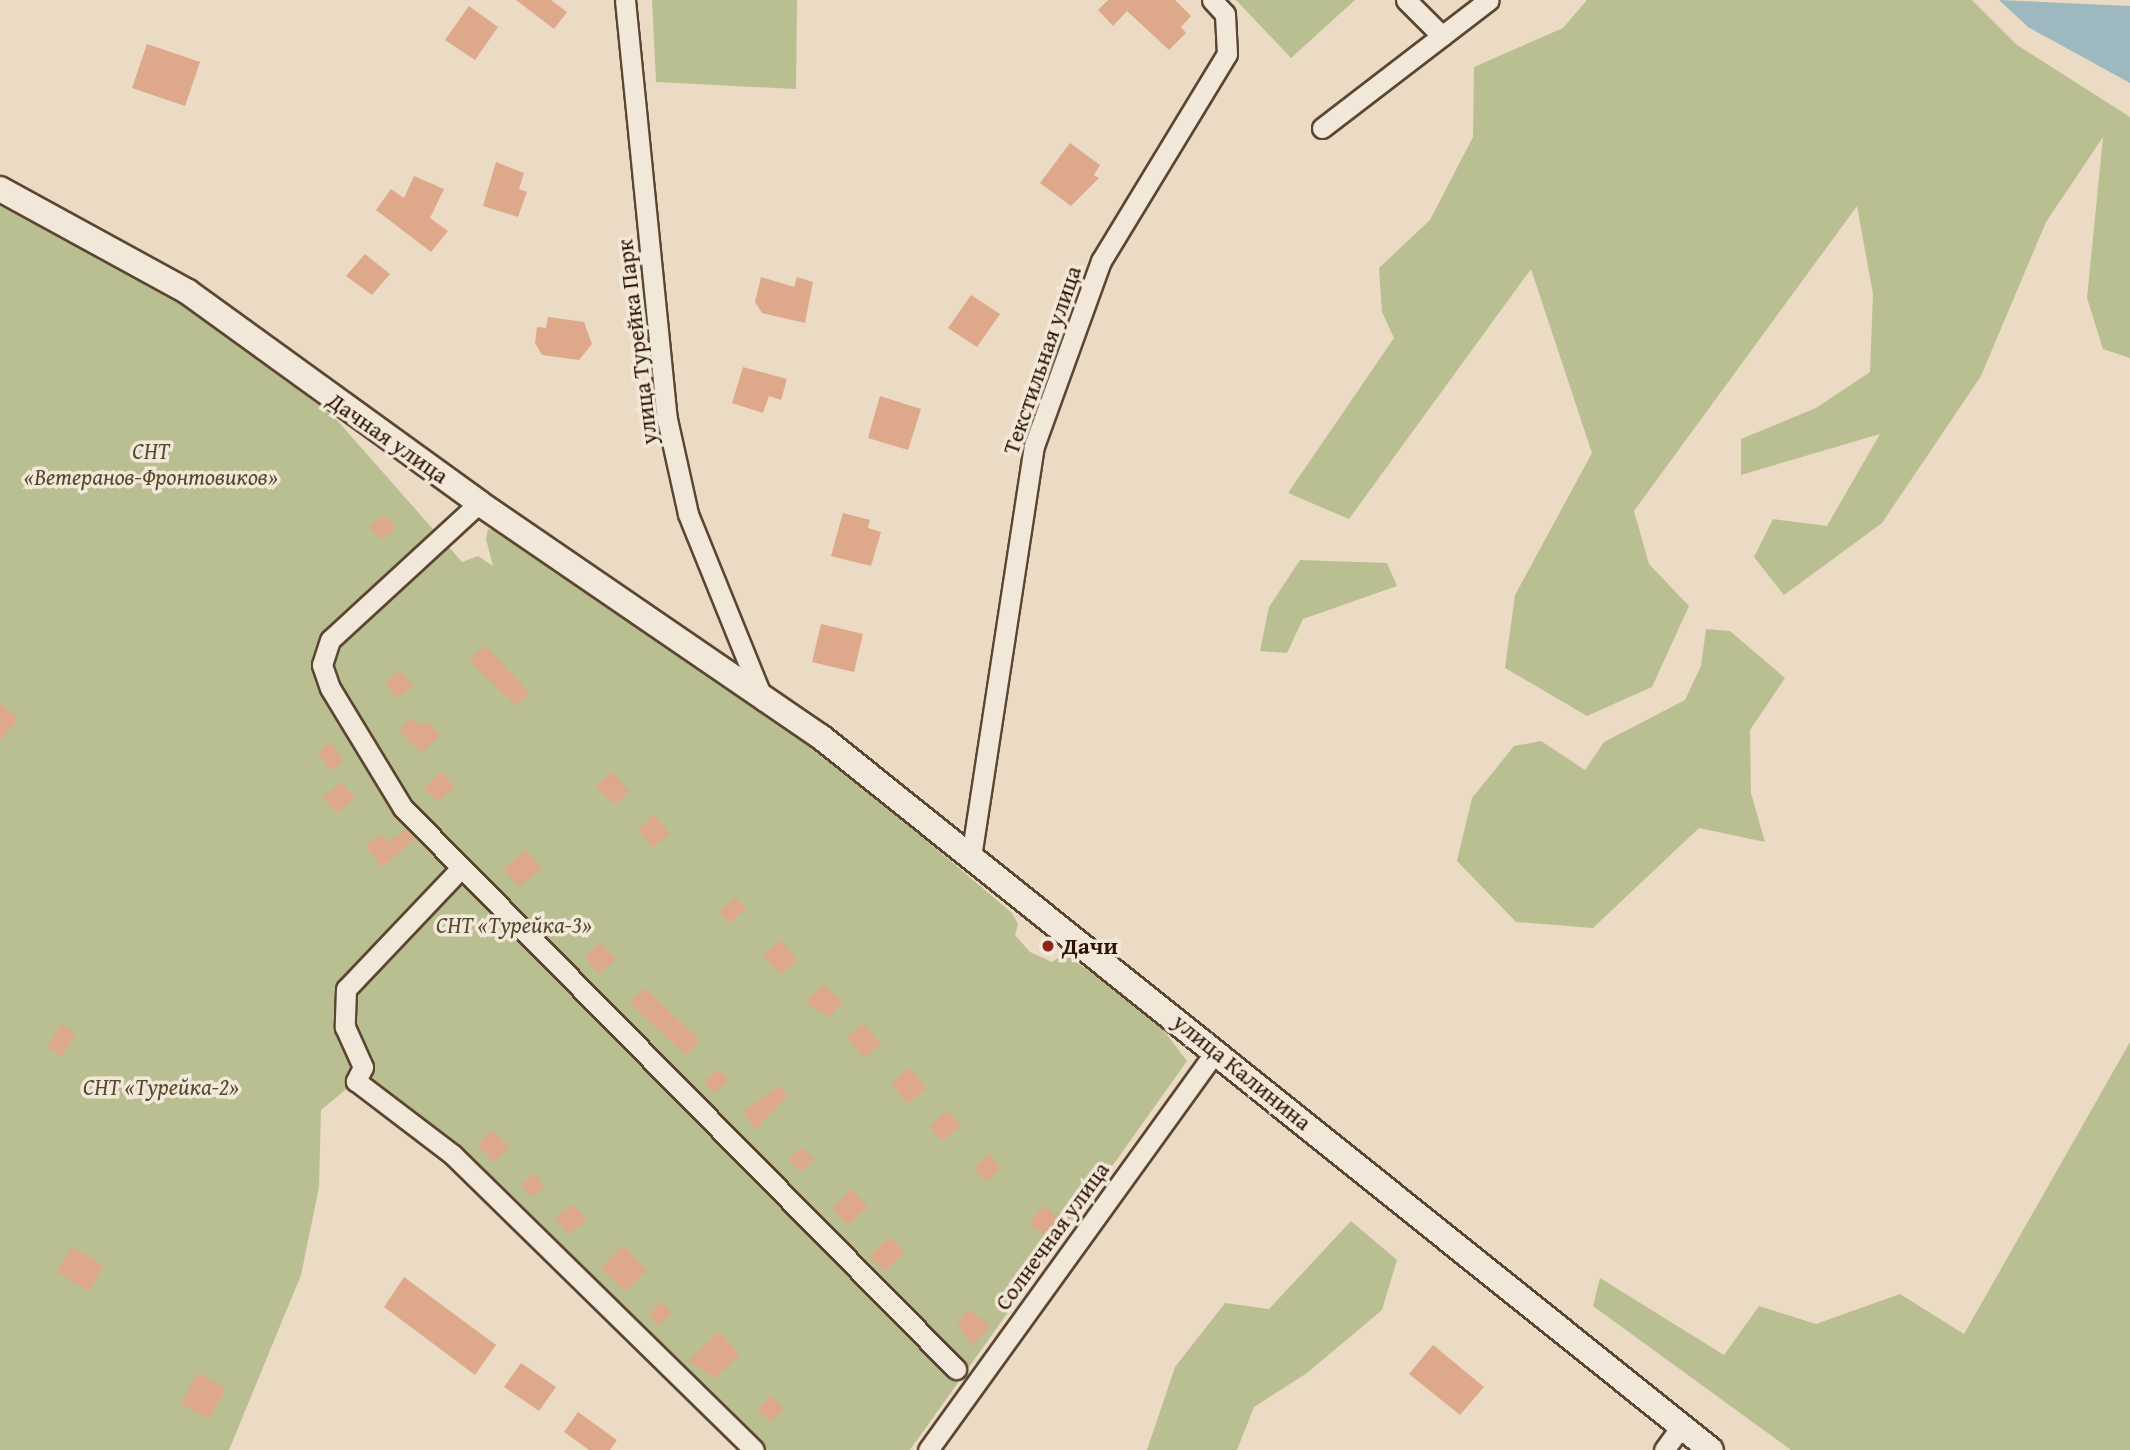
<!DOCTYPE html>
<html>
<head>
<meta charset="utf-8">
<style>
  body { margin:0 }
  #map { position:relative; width:2130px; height:1450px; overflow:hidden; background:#ebdbc4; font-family:"Gentium Book Plus",serif }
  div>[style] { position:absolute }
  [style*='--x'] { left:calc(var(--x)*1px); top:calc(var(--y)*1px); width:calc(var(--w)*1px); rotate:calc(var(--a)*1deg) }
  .green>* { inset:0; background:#babf92 }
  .water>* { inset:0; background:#9db8bf }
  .building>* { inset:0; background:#dea88b }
  .roads { filter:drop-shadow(2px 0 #5c4631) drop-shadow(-2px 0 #5c4631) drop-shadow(0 2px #5c4631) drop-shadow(0 -2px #5c4631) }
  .minor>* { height:19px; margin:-9.5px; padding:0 9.5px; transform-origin:9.5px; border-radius:9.5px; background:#f2e8d9 }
  .tertiary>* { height:24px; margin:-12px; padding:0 12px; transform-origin:12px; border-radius:12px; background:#f2e8d9 }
  .dots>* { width:19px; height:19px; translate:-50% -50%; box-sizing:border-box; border:4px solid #f2e8d9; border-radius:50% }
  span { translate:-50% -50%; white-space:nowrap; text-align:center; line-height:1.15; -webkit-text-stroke:7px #f2e8d9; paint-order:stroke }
  .street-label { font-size:23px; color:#2d1400 }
  .park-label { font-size:23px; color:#57472c; font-style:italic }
  .poi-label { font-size:23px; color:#2d1400; font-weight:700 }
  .left { translate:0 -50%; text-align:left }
</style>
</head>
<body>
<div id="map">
  <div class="green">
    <i style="clip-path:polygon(652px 0,797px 0,796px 89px,656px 82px)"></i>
    <i style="clip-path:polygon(1236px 0,1355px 0,1291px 58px)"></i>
    <i style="clip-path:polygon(1587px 0,1972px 0,2017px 45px,2130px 117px,2130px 358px,2103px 349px,2087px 298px,2103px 137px,2046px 222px,1981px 376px,1882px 523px,1784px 595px,1754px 557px,1773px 519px,1827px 526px,1880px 434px,1741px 475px,1741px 439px,1816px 408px,1870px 372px,1873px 294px,1857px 206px,1634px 511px,1649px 564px,1689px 606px,1652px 687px,1587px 716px,1505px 668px,1515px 595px,1592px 453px,1531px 269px,1349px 519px,1288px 493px,1394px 338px,1382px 312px,1379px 268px,1430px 220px,1473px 137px,1474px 67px,1563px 28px)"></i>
    <i style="clip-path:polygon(0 206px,140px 276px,223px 332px,335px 418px,462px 562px,478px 556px,493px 566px,486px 539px,488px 529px,497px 530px,770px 708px,1012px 913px,1018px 924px,1015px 935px,1030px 952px,1052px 962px,1064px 954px,1097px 976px,1161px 1027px,1187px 1061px,910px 1450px,754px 1450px,585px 1283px,356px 1081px,321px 1110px,319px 1187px,301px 1275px,229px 1450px,0 1450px)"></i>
    <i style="clip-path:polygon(1300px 560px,1387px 563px,1397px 586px,1303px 619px,1287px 653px,1260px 651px,1269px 607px)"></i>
    <i style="clip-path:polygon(1706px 629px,1730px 631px,1785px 678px,1750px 730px,1751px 793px,1765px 842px,1699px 828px,1593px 928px,1516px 922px,1457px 861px,1472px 798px,1514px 746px,1541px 741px,1585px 770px,1604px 742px,1685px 700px,1701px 666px)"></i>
    <i style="clip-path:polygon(2130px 1042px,2130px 1450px,1791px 1450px,1593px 1306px,1600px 1278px,1724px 1355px,1759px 1306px,1816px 1324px,1900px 1294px,1964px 1334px)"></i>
    <i style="clip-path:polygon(1351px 1221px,1397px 1260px,1382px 1310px,1307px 1373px,1254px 1407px,1237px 1450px,1147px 1450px,1175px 1367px,1225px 1303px,1269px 1309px)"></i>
  </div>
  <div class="water">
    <i style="clip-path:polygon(1999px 0,2130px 6px,2130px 83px,2028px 27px)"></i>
  </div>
  <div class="building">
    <i style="clip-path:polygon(516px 0,551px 0,567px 12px,554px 29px)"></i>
    <i style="clip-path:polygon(1108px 0,1175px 0,1191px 16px,1181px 27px,1186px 33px,1169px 50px,1127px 11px,1113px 26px,1098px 10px)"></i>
    <i style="clip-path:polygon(469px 6px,498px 27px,475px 60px,445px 40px)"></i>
    <i style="clip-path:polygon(147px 44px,200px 62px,185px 106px,132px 88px)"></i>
    <i style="clip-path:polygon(1070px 143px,1100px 165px,1094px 175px,1099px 178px,1071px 206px,1040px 183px)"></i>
    <i style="clip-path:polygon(496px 162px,524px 173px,519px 189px,527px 192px,518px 217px,483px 206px)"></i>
    <i style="clip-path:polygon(414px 176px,444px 189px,430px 218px,448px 231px,431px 252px,376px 210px,391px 189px,404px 198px)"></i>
    <i style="clip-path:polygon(365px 254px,390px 274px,372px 295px,346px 276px)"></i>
    <i style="clip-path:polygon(761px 277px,794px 287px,797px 277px,813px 282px,805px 323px,762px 313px,755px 302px)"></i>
    <i style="clip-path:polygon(971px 295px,1000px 314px,977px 347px,948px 328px)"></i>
    <i style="clip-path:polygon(548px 317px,584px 322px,592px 344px,579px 360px,542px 355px,535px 343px,537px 327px,546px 328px)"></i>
    <i style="clip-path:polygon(743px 367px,787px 379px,781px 400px,769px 396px,763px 413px,732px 403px)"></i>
    <i style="clip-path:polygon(880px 396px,921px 409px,908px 450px,868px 438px)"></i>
    <i style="clip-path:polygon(843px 513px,870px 520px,868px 528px,881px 532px,871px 566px,831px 556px)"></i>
    <i style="clip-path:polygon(384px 515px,396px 528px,382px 540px,369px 527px)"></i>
    <i style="clip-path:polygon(821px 624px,863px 634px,854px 672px,812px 662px)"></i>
    <i style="clip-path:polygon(485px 645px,530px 693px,515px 705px,469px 660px)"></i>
    <i style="clip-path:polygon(399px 670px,413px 685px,398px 698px,385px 683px)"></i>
    <i style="clip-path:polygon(0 703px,18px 719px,0 740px)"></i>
    <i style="clip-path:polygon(411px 718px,419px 727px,426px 721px,440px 735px,422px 753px,399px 730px)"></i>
    <i style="clip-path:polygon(330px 742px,344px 760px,331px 771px,317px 753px)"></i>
    <i style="clip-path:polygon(441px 772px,455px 787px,437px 802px,424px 788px)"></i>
    <i style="clip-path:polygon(612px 772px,630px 791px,614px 805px,596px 786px)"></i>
    <i style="clip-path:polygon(341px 782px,355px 798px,337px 813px,323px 797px)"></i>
    <i style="clip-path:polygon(654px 815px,670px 833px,653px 848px,638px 829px)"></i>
    <i style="clip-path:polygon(406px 829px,416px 838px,382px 867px,365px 846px,381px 834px,389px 842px)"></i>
    <i style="clip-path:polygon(525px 850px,542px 868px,519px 887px,504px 870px)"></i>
    <i style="clip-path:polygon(735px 897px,746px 909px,730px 923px,719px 912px)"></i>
    <i style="clip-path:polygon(780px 940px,798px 960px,781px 974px,763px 955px)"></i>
    <i style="clip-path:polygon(601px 943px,616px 959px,599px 974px,584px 957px)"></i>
    <i style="clip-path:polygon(823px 984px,843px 1002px,829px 1017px,805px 1002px)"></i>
    <i style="clip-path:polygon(645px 988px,700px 1041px,686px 1055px,629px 1003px)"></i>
    <i style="clip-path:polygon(61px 1024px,76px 1033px,62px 1056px,47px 1047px)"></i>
    <i style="clip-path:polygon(863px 1024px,881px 1044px,864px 1058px,847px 1038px)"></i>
    <i style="clip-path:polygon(909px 1068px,926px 1088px,908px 1104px,891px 1084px)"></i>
    <i style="clip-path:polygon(718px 1069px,729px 1080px,714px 1093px,704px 1082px)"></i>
    <i style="clip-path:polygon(779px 1086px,788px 1095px,755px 1130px,743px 1111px)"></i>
    <i style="clip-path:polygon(948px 1110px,961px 1126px,942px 1141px,929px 1126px)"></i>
    <i style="clip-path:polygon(492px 1130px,509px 1147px,494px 1162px,477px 1145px)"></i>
    <i style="clip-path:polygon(801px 1147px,814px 1159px,801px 1172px,788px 1160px)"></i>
    <i style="clip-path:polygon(989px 1155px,1001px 1168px,986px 1182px,974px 1168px)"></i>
    <i style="clip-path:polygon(534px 1173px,545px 1186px,532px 1197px,521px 1185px)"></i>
    <i style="clip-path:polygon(851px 1189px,868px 1206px,848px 1225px,832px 1208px)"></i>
    <i style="clip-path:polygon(572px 1204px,587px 1220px,569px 1235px,555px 1218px)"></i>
    <i style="clip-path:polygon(1043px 1206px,1058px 1218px,1044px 1235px,1029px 1223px)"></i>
    <i style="clip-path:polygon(890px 1237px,905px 1252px,885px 1272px,869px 1257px)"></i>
    <i style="clip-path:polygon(623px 1246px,647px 1271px,625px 1291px,600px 1268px)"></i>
    <i style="clip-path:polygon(72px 1247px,104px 1266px,89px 1291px,57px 1272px)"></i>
    <i style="clip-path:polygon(404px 1277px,496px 1345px,475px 1375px,384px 1307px)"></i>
    <i style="clip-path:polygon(661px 1302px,672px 1313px,658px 1326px,648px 1315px)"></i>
    <i style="clip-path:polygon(969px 1309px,990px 1326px,973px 1346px,957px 1324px)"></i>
    <i style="clip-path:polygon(719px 1332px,740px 1355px,715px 1378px,688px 1361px)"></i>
    <i style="clip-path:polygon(1433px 1345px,1484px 1387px,1460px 1415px,1409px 1374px)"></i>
    <i style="clip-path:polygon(521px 1363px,556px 1387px,539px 1411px,504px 1387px)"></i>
    <i style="clip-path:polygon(197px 1373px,226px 1388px,209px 1419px,181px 1404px)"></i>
    <i style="clip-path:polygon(771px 1396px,784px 1409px,770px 1422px,757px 1409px)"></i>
    <i style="clip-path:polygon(578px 1412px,617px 1440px,610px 1450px,589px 1450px,564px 1432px)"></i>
  </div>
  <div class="roads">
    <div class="minor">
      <i style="--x:625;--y:0;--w:421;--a:84.3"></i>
      <i style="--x:667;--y:419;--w:97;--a:77.5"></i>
      <i style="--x:688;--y:514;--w:201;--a:68"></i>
      <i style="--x:1406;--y:0;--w:51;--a:45"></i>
      <i style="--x:1322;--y:128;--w:210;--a:-37.5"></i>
      <i style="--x:479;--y:503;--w:202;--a:137.4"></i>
      <i style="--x:330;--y:640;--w:26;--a:108"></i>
      <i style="--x:322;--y:665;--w:24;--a:71"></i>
      <i style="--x:330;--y:688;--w:140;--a:58.7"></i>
      <i style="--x:403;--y:808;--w:788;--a:45.41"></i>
      <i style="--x:971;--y:857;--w:416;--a:-81.3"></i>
      <i style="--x:1034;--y:446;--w:197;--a:-70.1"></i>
      <i style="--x:1101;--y:261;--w:242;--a:-58.7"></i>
      <i style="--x:1227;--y:54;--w:40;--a:-92.9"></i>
      <i style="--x:1225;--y:14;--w:19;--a:-133"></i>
      <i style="--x:461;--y:868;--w:167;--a:133.5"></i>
      <i style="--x:346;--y:989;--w:38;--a:92"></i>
      <i style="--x:345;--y:1027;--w:44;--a:65.8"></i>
      <i style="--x:363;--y:1067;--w:16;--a:117"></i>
      <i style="--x:356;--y:1081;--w:122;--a:37.3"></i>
      <i style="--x:453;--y:1155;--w:421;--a:44.4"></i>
      <i style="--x:928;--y:1450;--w:492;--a:-54.2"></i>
      <i style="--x:1664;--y:1450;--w:29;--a:-54"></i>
    </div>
    <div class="tertiary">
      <i style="--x:0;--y:189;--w:214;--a:28.7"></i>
      <i style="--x:188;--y:292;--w:359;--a:35.9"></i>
      <i style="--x:479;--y:503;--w:414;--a:34.4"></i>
      <i style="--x:821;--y:737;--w:1140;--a:38.7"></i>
    </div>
  </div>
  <div class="dots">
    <i style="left:1048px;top:946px;background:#8f2418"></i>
  </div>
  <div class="street-label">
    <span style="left:637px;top:342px;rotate:-97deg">улица Турейка Парк</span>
    <span style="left:1042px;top:360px;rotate:-71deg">Текстильная улица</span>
    <span style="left:388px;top:438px;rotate:35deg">Дачная улица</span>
    <span style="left:1242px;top:1072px;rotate:39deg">улица Калинина</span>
    <span style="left:1052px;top:1236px;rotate:-54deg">Солнечная улица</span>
  </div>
  <div class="park-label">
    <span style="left:151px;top:464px">СНТ<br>«Ветеранов-Фронтовиков»</span>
    <span style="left:514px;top:925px">СНТ «Турейка-3»</span>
    <span style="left:161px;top:1087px">СНТ «Турейка-2»</span>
  </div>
  <div class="poi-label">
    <span class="left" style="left:1062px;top:946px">Дачи</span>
  </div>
</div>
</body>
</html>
